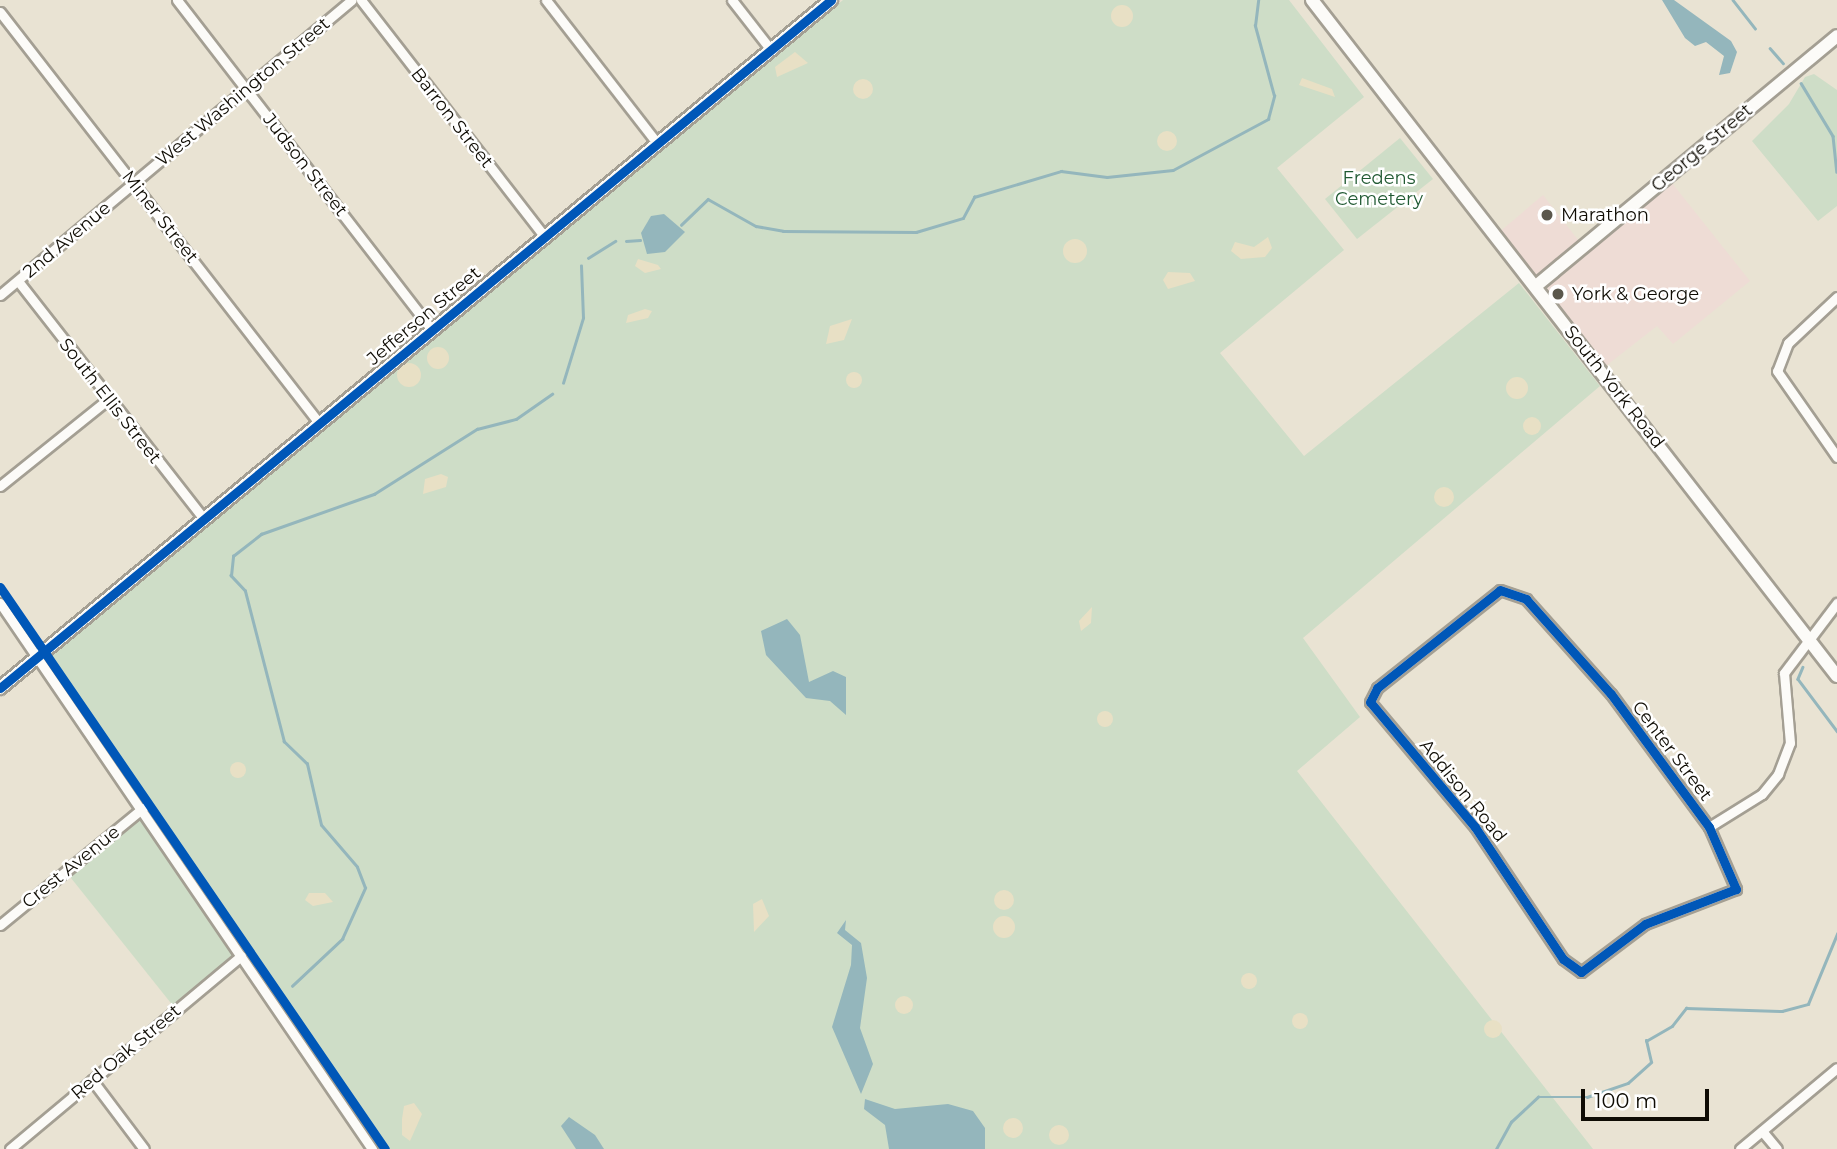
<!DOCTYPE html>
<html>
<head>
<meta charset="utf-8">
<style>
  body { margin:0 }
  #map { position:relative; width:1837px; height:1149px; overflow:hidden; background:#e9e3d3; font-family:Montserrat,sans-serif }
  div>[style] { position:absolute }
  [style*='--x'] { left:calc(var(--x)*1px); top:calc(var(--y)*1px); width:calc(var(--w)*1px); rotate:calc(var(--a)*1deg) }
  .commercial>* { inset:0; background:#eedcd5 }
  .green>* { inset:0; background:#ceddc7 }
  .sand>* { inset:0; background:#e8e0c5 }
  .round { border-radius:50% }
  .water>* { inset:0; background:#94b6bc }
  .stream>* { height:2.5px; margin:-1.25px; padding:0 1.25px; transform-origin:1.25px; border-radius:1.25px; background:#94b6bc }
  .roads { filter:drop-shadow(2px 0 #a49f93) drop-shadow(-2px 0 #a49f93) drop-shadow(0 2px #a49f93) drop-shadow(0 -2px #a49f93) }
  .minor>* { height:9px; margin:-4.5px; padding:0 4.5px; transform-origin:4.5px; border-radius:4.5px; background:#fcfbf8 }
  .tertiary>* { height:12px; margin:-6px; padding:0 6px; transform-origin:6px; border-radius:6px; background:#fcfbf8 }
  .secondary>* { height:12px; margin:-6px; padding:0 6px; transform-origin:6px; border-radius:6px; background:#fcfbf8 }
  .cycleway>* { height:9px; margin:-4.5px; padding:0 4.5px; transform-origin:4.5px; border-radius:4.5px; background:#0057b8 }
  .dots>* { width:19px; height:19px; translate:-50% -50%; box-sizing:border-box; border:4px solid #fff; border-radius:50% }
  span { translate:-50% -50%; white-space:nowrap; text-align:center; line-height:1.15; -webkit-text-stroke:5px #fff; paint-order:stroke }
  .street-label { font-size:18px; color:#0f0c04 }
  .park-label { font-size:18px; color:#215a33 }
  .poi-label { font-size:18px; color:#0f0c04 }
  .left { translate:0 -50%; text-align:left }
  .scale { position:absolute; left:1581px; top:1089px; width:128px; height:32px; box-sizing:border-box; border:4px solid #0f0c04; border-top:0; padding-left:9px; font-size:21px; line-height:24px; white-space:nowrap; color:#0f0c04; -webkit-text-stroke:5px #fff; paint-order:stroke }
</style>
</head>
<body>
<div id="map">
  <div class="commercial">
    <i style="clip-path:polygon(1668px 178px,1750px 281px,1673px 344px,1657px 326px,1602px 369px,1538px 287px)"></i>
    <i style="clip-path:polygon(1543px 195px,1582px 245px,1536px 284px,1497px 234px)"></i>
  </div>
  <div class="green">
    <i style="clip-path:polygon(843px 0,1289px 0,1364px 97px,1277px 168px,1344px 250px,1220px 353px,1304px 456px,1519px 283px,1600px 386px,1303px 638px,1360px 717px,1297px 771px,1593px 1149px,386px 1149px,51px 665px,53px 653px)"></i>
    <i style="clip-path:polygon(1814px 74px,1837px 90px,1837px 206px,1818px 221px,1752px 141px,1789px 104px,1805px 77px)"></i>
    <i style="clip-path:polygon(1400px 138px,1433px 179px,1357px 239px,1325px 199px)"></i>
    <i style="clip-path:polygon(142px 811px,241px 959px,178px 1012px,67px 873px)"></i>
  </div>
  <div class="sand">
    <i class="round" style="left:1111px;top:5px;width:22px;height:22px"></i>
    <i style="clip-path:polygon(795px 52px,808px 63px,777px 77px,775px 67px)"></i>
    <i style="clip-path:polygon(1302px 78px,1332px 89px,1335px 97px,1299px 85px)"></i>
    <i class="round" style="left:853px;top:79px;width:20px;height:20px"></i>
    <i class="round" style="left:1157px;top:131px;width:20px;height:20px"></i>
    <i style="clip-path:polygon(1268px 237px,1272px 248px,1265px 257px,1241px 259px,1231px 251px,1235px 242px,1254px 247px)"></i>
    <i class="round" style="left:1063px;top:239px;width:24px;height:24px"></i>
    <i style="clip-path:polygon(638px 259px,658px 265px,661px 269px,645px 273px,635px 266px)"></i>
    <i style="clip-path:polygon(1168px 272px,1190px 273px,1195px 281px,1168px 289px,1163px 280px)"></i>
    <i style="clip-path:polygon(645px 309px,652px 311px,648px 318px,626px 323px,628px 315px)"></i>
    <i style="clip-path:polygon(852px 319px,844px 340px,826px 344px,830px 326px)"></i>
    <i class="round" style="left:427px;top:347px;width:22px;height:22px"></i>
    <i class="round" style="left:397px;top:363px;width:24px;height:24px"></i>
    <i class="round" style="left:846px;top:372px;width:16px;height:16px"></i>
    <i class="round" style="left:1506px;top:377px;width:22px;height:22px"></i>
    <i class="round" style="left:1523px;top:417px;width:18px;height:18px"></i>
    <i style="clip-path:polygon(441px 474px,448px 477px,446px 487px,423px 494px,425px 479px)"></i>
    <i class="round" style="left:1434px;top:487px;width:20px;height:20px"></i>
    <i style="clip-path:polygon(1092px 607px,1091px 623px,1081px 631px,1079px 621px)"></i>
    <i class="round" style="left:1097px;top:711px;width:16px;height:16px"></i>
    <i class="round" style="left:230px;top:762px;width:16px;height:16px"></i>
    <i class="round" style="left:994px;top:890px;width:20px;height:20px"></i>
    <i style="clip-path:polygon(309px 893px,325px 893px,333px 902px,313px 906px,305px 900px)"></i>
    <i style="clip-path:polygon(762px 899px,769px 916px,754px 932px,753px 904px)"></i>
    <i class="round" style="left:993px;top:916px;width:22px;height:22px"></i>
    <i class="round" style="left:1241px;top:973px;width:16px;height:16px"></i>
    <i class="round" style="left:895px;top:996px;width:18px;height:18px"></i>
    <i class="round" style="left:1292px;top:1013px;width:16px;height:16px"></i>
    <i class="round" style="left:1484px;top:1020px;width:18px;height:18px"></i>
    <i style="clip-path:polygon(414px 1103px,422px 1114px,410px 1141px,402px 1135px,402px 1119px,404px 1106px)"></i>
    <i class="round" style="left:1003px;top:1118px;width:20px;height:20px"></i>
    <i class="round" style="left:1049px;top:1125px;width:20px;height:20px"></i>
  </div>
  <div class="water">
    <i style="clip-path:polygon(1662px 0,1674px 0,1731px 41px,1737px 52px,1730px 73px,1719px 75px,1724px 56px,1706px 42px,1695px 46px,1685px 38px)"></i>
    <i style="clip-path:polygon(664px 214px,685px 232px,665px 252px,647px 254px,641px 233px,651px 216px)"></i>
    <i style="clip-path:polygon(787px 619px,800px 635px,809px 682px,833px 671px,846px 677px,846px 715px,830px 701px,806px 698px,766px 655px,761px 631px)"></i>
    <i style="clip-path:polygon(846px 920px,845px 930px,861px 943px,867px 978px,860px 1028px,873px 1064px,861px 1094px,832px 1027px,851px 965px,852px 945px,837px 933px)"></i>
    <i style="clip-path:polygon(865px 1099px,895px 1109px,948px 1104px,973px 1111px,985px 1128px,985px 1149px,889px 1149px,885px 1125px,864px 1109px)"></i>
    <i style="clip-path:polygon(569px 1117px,595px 1135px,604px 1149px,576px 1149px,561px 1126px)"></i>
  </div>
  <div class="stream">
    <i style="--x:1733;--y:0;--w:36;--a:52"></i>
    <i style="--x:1770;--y:48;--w:20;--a:49"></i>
    <i style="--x:1801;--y:83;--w:62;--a:58.9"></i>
    <i style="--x:1833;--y:136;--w:36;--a:84"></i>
    <i style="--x:681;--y:225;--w:37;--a:-44"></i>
    <i style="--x:708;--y:199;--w:55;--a:29.4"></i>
    <i style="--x:756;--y:226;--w:27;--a:10"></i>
    <i style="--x:783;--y:231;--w:133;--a:0.4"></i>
    <i style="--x:916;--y:232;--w:49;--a:-16.6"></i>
    <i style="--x:963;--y:218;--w:24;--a:-62"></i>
    <i style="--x:974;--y:197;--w:91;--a:-16.6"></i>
    <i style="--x:1061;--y:171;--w:46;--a:7.4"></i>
    <i style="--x:1107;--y:177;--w:66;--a:-6.1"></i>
    <i style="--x:1173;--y:170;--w:108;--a:-28.2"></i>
    <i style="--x:1268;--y:119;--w:24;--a:-75"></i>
    <i style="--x:1274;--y:96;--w:73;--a:-105.2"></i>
    <i style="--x:1255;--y:26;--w:26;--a:-83"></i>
    <i style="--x:626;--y:241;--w:14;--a:-4"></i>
    <i style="--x:588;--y:258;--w:32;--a:-32"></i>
    <i style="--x:563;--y:383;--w:68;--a:-72.9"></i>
    <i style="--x:583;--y:318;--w:52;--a:-92.2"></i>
    <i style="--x:1803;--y:667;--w:13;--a:113"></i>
    <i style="--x:1798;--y:679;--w:65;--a:53.1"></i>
    <i style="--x:292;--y:986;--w:69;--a:-43.2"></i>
    <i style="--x:342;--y:939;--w:56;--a:-65.7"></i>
    <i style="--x:365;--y:888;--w:22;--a:-111"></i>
    <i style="--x:357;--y:867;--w:55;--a:-130.6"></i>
    <i style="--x:321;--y:825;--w:63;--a:-102.9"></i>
    <i style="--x:307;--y:764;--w:32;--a:-136"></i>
    <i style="--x:284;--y:742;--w:156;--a:-104.5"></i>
    <i style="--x:245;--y:591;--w:21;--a:-133"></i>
    <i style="--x:231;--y:576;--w:20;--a:-84"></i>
    <i style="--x:233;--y:556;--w:36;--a:-38"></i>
    <i style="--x:261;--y:534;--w:120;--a:-19.5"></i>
    <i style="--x:374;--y:494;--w:122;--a:-32.3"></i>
    <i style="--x:477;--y:429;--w:40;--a:-14.4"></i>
    <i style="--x:516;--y:419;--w:44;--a:-34.8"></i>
    <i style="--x:1496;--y:1149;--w:31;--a:-61"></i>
    <i style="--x:1511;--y:1122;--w:37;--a:-43"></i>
    <i style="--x:1538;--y:1097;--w:49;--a:0"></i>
    <i style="--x:1587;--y:1097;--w:43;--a:-18.9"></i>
    <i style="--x:1628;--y:1083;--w:31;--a:-42"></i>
    <i style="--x:1651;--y:1062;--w:22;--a:-103"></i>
    <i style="--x:1646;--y:1041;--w:30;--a:-30"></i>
    <i style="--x:1672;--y:1026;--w:23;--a:-52"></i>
    <i style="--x:1686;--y:1008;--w:96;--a:1.8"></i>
    <i style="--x:1782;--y:1011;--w:27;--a:-15"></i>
    <i style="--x:1808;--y:1004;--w:76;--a:-67.5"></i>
  </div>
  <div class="roads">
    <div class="minor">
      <i style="--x:177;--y:0;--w:417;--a:52.3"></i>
      <i style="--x:361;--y:0;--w:299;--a:52.2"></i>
      <i style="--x:546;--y:0;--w:181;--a:52.2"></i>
      <i style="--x:732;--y:0;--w:63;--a:52"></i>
      <i style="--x:0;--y:12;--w:520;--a:52.18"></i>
      <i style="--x:18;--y:281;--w:302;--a:52"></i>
      <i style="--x:0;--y:295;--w:459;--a:-40"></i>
      <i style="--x:1837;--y:297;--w:67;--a:136.8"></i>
      <i style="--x:1788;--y:343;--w:30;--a:111"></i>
      <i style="--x:1777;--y:371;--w:105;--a:55.1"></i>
      <i style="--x:0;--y:486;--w:137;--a:-38.8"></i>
      <i style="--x:1500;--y:590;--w:28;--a:19"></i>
      <i style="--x:1526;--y:599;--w:127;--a:48.2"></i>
      <i style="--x:1611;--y:694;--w:165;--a:53.6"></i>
      <i style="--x:1709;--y:827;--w:68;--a:66.5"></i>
      <i style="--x:1736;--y:889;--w:97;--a:159"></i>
      <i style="--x:1645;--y:924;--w:80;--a:143.1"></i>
      <i style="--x:1581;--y:972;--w:22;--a:-144"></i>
      <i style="--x:1563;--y:959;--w:159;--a:-123.7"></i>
      <i style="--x:1475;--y:827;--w:163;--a:-130"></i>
      <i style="--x:1370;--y:702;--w:16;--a:-63"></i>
      <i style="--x:1377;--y:688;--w:157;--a:-38.5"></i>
      <i style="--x:0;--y:603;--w:661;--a:55.73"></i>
      <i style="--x:1709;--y:827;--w:62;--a:-31.9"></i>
      <i style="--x:1762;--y:794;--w:26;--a:-51"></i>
      <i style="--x:1778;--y:774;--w:33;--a:-69"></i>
      <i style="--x:1790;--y:743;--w:70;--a:-94.9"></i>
      <i style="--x:1784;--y:673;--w:88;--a:-52.9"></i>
      <i style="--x:0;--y:925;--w:185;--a:-39.3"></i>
      <i style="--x:92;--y:1080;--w:86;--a:53"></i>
      <i style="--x:1762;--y:1131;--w:23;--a:50"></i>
      <i style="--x:10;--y:1149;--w:301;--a:-39.9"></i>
      <i style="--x:1740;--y:1149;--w:126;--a:-39.9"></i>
    </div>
    <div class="tertiary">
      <i style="--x:1536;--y:286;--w:391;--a:-39.7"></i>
      <i style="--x:0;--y:688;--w:1079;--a:-39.62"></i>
    </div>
    <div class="secondary">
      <i style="--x:1312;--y:0;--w:856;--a:52.17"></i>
    </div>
  </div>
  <div class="cycleway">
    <i style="--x:0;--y:587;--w:681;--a:55.59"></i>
    <i style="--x:1500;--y:590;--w:28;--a:19"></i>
    <i style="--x:1526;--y:599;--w:127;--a:48.2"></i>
    <i style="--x:1611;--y:694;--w:165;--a:53.6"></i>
    <i style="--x:1709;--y:827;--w:68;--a:66.5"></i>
    <i style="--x:1736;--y:889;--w:97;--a:159"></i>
    <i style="--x:1645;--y:924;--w:80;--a:143.1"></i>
    <i style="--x:1581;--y:972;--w:22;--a:-144"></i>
    <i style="--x:1563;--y:959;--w:159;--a:-123.7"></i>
    <i style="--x:1475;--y:827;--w:163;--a:-130"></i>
    <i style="--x:1370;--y:702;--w:16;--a:-63"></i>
    <i style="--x:1377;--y:688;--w:157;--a:-38.5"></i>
    <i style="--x:0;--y:688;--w:1079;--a:-39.62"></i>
  </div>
  <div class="dots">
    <i style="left:1547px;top:215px;background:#5b574c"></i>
    <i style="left:1558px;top:294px;background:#5b574c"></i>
  </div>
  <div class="street-label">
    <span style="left:243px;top:92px;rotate:-40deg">West Washington Street</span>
    <span style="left:452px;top:118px;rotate:52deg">Barron Street</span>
    <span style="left:1702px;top:148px;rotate:-40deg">George Street</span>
    <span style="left:305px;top:165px;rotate:52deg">Judson Street</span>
    <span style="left:160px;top:217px;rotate:52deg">Miner Street</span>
    <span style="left:67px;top:240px;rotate:-40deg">2nd Avenue</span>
    <span style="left:424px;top:316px;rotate:-40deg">Jefferson Street</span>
    <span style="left:1614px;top:387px;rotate:52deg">South York Road</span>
    <span style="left:110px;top:401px;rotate:52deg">South Ellis Street</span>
    <span style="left:1672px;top:751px;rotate:53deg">Center Street</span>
    <span style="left:1463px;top:791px;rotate:51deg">Addison Road</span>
    <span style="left:71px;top:867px;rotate:-39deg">Crest Avenue</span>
    <span style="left:126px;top:1052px;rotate:-40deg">Red Oak Street</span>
  </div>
  <div class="park-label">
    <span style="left:1379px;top:189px">Fredens<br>Cemetery</span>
  </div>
  <div class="poi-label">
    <span class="left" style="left:1561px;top:215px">Marathon</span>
    <span class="left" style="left:1572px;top:294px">York &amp; George</span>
  </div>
  <div class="scale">100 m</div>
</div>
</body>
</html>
